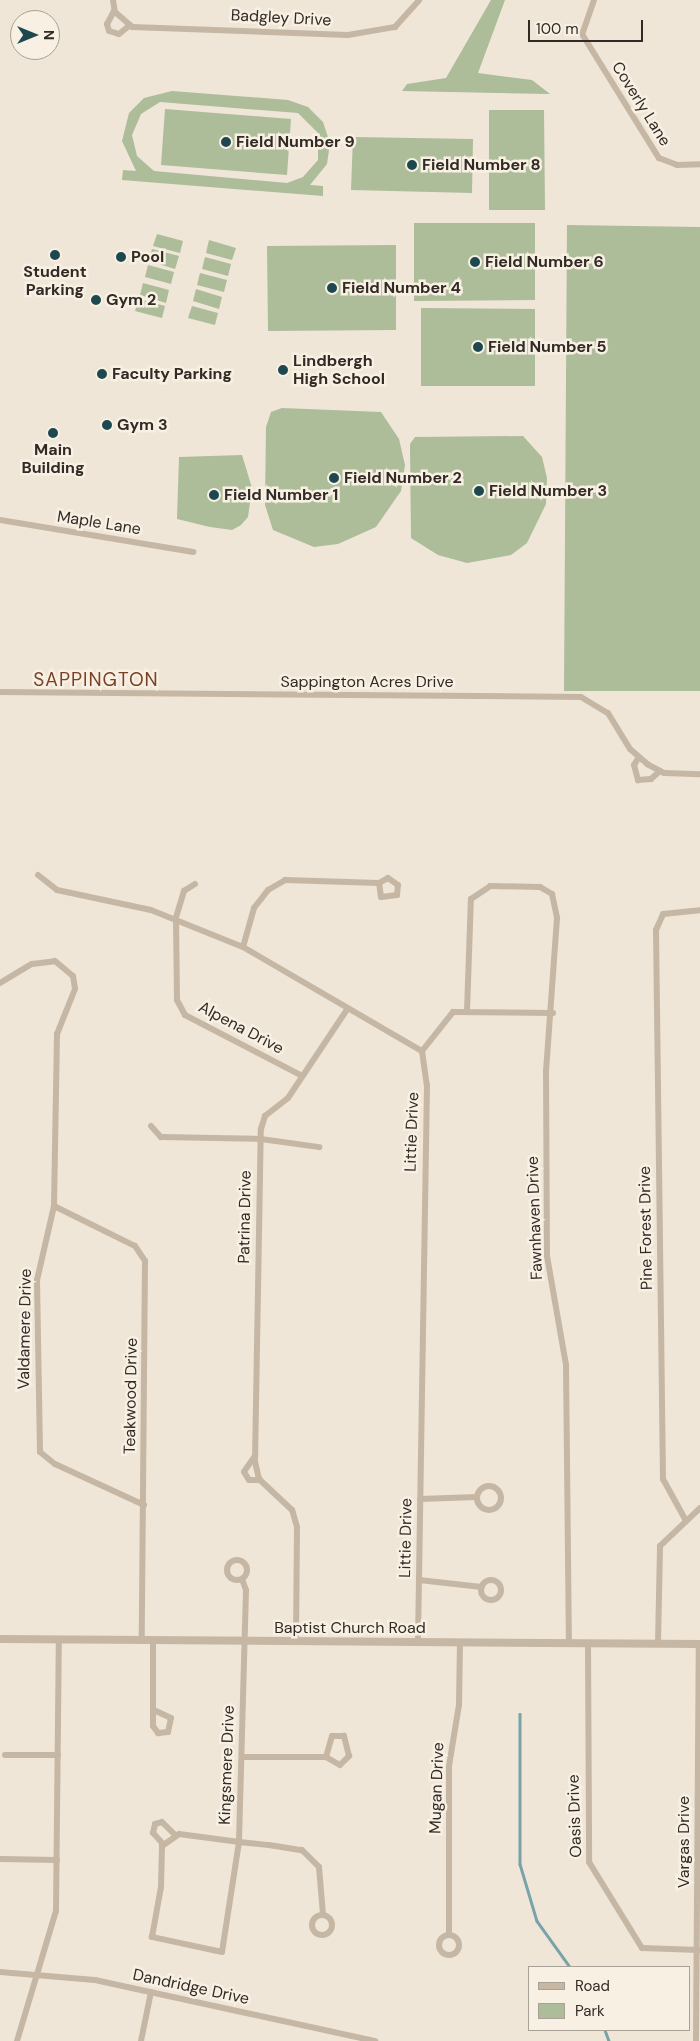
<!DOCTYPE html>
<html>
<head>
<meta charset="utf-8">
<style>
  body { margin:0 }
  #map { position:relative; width:700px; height:2041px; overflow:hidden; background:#efe6d7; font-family:"DM Sans",sans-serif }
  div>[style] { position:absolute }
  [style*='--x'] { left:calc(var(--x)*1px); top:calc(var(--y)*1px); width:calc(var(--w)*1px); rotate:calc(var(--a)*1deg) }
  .green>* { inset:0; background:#adbc99 }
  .stream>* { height:2.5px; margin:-1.25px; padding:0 1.25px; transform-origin:1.25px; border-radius:1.25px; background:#78a3a9 }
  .minor>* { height:6px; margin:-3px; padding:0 3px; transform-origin:3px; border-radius:3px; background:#c5b7a4 }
  .minor>.ring { margin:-3px; padding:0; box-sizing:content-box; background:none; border:6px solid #c5b7a4; border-radius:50% }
  .tertiary>* { height:8px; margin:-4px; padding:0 4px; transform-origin:4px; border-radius:4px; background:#c5b7a4 }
  .dots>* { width:14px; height:14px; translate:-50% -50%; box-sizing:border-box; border:2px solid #f7f0e3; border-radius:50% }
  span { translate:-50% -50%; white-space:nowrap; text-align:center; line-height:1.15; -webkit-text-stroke:5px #f7f0e3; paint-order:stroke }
  .street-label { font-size:16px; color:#322a25 }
  .poi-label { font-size:16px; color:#322a25; font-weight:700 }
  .left { translate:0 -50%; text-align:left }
  .quarter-label { font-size:19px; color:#7b4124; letter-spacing:1px }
  .legend { position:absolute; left:528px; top:1966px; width:162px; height:65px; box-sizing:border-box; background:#f7f0e3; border:1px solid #a8a197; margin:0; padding:6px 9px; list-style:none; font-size:15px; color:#322a25 }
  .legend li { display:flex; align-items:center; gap:10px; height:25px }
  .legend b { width:25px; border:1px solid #a8a197 }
  .north { position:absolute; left:10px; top:10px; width:50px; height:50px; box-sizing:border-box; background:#f7f0e3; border:1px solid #a8a197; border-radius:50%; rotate:90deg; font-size:14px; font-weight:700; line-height:20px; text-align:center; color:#322a25 }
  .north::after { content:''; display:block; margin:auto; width:18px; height:22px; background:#1e4850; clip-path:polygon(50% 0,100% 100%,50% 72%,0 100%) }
  .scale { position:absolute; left:528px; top:20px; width:115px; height:22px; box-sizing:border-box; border:2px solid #322a25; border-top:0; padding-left:6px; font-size:15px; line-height:18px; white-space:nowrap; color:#322a25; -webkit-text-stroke:4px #f7f0e3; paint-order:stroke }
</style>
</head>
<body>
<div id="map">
  <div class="green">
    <i style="clip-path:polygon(491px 0,505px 0,478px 73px,532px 80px,550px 94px,402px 91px,407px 84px,446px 78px)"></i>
    <i style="clip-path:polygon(evenodd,172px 91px,288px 100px,308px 107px,323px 122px,330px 143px,327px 164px,310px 185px,323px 186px,323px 196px,122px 180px,123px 170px,136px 171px,122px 141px,129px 113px,144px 98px,172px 91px,160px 102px,298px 113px,318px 133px,318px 160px,303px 177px,287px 183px,154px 171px,137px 156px,132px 135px,141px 114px,160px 102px)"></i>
    <i style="clip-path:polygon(165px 109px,291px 119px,287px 175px,161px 165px)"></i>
    <i style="clip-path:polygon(489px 110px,544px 110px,545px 210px,489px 210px)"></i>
    <i style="clip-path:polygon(353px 137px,473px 139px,472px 193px,351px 190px)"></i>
    <i style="clip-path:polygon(414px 223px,535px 223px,535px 300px,414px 301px)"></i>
    <i style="clip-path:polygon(567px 225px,700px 227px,700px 691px,564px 691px)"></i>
    <i style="clip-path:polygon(157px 234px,183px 241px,180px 253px,153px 246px)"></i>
    <i style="clip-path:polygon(209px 240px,236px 248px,232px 260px,206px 253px)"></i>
    <i style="clip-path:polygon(396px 245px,396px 330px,268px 331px,267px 246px)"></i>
    <i style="clip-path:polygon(152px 249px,179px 256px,175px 269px,149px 261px)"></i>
    <i style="clip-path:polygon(205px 257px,231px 264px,228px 276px,202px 269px)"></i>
    <i style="clip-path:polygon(148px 265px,174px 272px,171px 284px,145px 277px)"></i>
    <i style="clip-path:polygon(200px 273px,227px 280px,224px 292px,197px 285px)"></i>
    <i style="clip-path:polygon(143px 283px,169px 290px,166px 303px,140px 295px)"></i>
    <i style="clip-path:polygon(196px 289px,222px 297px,219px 309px,193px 301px)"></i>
    <i style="clip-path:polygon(139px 299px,165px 306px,162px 318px,135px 311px)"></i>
    <i style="clip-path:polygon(192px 306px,218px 313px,215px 325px,188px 318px)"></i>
    <i style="clip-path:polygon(421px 308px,535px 309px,535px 386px,421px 386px)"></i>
    <i style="clip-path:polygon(282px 408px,381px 412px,399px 439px,405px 465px,401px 491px,376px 527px,338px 544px,314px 547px,273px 530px,265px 505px,266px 427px,271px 412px)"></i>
    <i style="clip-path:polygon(523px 436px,542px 457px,547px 478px,546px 504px,527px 543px,511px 555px,467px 563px,438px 555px,411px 538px,410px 444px,415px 437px)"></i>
    <i style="clip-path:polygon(242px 455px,252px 488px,248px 517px,241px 525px,232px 530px,210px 527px,177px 519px,179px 457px)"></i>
  </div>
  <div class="stream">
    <i style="--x:520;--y:1714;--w:150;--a:90"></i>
    <i style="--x:520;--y:1864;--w:59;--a:73.4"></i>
    <i style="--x:537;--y:1921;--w:57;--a:54.3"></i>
    <i style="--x:605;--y:2030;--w:12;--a:70"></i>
  </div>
  <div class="minor">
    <i style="--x:113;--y:0;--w:12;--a:81"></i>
    <i style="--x:115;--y:12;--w:23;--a:41"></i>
    <i style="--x:132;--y:27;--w:216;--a:2.1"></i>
    <i style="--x:348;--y:35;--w:48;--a:-9.7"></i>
    <i style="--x:395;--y:27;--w:36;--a:-48"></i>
    <i style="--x:594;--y:0;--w:36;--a:109"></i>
    <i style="--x:582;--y:34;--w:146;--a:58.2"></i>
    <i style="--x:659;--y:158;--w:19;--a:21"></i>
    <i style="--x:677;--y:165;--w:23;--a:-2"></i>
    <i style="--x:114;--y:11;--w:15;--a:118"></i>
    <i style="--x:107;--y:24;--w:7;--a:74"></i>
    <i style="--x:109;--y:31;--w:10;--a:17"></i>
    <i style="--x:119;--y:34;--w:14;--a:-39"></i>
    <i style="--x:0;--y:520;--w:196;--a:9.4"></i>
    <i style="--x:0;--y:692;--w:581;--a:0.49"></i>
    <i style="--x:581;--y:697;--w:31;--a:31"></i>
    <i style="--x:608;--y:713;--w:42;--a:58.6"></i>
    <i style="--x:630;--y:749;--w:23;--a:41"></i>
    <i style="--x:647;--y:764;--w:19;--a:28"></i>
    <i style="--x:664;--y:773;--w:36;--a:2"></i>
    <i style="--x:639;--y:757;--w:9;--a:122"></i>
    <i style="--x:634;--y:765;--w:16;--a:75"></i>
    <i style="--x:638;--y:780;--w:13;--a:-4"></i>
    <i style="--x:651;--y:779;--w:12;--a:-42"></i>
    <i style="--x:38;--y:875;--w:24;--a:38"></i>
    <i style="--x:57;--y:890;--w:96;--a:12"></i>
    <i style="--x:151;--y:910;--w:99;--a:21.9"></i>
    <i style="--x:243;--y:947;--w:207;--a:30.2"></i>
    <i style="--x:422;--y:1051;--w:34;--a:82"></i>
    <i style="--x:427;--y:1085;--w:557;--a:90.93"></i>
    <i style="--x:195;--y:884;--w:13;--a:148"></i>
    <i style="--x:184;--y:891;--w:28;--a:107"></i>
    <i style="--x:176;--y:918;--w:82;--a:89.3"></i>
    <i style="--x:177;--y:1000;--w:17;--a:62"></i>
    <i style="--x:185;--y:1015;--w:132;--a:27.5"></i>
    <i style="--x:243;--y:947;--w:41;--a:-74.2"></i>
    <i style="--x:254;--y:908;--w:23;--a:-52"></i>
    <i style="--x:268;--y:890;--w:20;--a:-30"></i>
    <i style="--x:285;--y:880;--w:94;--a:1.8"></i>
    <i style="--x:379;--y:883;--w:10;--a:-29"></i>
    <i style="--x:388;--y:878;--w:12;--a:35"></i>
    <i style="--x:398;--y:885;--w:10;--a:96"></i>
    <i style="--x:397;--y:895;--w:16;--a:173"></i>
    <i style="--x:381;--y:897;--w:14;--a:-98"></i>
    <i style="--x:0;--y:983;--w:37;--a:-31"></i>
    <i style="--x:32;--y:964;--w:23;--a:-7"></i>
    <i style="--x:55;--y:961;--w:23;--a:40"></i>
    <i style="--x:73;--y:976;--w:13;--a:81"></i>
    <i style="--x:75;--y:989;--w:48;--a:111.8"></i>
    <i style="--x:57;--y:1034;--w:172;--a:91"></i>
    <i style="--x:54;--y:1206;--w:76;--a:102.9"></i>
    <i style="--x:37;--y:1280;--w:172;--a:89"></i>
    <i style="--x:40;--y:1452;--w:19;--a:39"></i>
    <i style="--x:55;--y:1464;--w:98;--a:24.7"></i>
    <i style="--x:467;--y:1011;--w:112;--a:-88"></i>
    <i style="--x:471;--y:899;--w:23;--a:-34"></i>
    <i style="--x:490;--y:886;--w:50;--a:1.1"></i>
    <i style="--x:540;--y:887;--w:14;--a:30"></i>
    <i style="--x:552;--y:894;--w:25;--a:78"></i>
    <i style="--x:557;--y:918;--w:152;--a:94.1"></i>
    <i style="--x:546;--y:1070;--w:186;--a:89.7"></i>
    <i style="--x:547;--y:1256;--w:111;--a:80.1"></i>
    <i style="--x:566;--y:1365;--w:278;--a:89.4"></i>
    <i style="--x:422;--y:1051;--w:50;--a:-51.5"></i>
    <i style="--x:453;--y:1012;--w:100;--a:0.6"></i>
    <i style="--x:151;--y:1126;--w:15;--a:48"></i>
    <i style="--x:161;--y:1137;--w:100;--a:1.1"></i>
    <i style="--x:261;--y:1139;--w:59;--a:7.9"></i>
    <i style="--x:54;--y:1206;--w:90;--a:26.3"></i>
    <i style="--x:135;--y:1246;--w:18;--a:56"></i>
    <i style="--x:145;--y:1261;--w:379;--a:90.5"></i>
    <i style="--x:255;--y:1456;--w:19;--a:125"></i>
    <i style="--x:244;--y:1472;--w:9;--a:58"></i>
    <i style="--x:249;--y:1480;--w:11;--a:0"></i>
    <i class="ring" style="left:477px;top:1486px;width:18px;height:18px"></i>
    <i style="--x:420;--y:1499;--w:57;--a:-2"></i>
    <i style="--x:685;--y:1519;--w:46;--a:-118.8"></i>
    <i style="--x:663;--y:1479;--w:549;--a:-90.73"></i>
    <i style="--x:656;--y:930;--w:17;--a:-66"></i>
    <i style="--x:663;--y:914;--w:37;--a:-6"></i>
    <i class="ring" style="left:227px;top:1560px;width:14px;height:14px"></i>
    <i style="--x:242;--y:1579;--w:12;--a:70"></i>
    <i style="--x:246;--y:1590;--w:252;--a:91.6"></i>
    <i style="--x:239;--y:1842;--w:111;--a:98.8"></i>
    <i style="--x:222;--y:1952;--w:72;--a:-167.9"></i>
    <i style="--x:152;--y:1937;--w:51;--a:-79.8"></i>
    <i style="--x:161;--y:1887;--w:41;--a:-88.6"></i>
    <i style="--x:162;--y:1846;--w:21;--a:-35"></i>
    <i style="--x:179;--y:1834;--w:61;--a:7.6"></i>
    <i style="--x:239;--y:1842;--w:30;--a:6"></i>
    <i style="--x:269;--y:1845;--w:33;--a:9"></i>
    <i style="--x:302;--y:1850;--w:24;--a:45"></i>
    <i style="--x:319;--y:1867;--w:48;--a:85.2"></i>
    <i class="ring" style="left:481px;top:1580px;width:14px;height:14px"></i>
    <i style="--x:419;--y:1580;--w:63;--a:6.3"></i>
    <i style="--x:153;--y:1640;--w:86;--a:90"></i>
    <i style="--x:153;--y:1726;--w:9;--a:54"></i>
    <i style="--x:158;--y:1733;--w:10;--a:-6"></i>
    <i style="--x:168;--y:1732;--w:14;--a:-78"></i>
    <i style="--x:171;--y:1718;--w:19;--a:-155"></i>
    <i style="--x:296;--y:1641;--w:114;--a:-89.5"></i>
    <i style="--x:297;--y:1527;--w:18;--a:-106"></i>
    <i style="--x:292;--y:1510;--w:45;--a:-136.8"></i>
    <i style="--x:259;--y:1479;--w:18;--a:-103"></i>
    <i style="--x:255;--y:1461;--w:332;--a:-89"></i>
    <i style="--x:261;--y:1129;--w:14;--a:-73"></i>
    <i style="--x:265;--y:1116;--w:29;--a:-38"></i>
    <i style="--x:288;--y:1098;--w:108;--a:-56.3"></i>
    <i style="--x:588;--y:1643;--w:219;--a:89.7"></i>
    <i style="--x:589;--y:1862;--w:101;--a:58.4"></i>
    <i style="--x:642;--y:1948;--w:57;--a:2"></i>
    <i style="--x:658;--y:1643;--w:97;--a:-88.8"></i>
    <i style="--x:660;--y:1546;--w:55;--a:-43.5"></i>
    <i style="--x:5;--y:1755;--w:53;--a:0"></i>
    <i style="--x:242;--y:1757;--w:84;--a:0"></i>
    <i style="--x:326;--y:1757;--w:16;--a:30"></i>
    <i style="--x:340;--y:1765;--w:13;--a:-45"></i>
    <i style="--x:349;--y:1756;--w:21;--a:-104"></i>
    <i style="--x:344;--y:1736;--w:12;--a:180"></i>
    <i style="--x:332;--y:1736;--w:22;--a:106"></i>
    <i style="--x:163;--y:1844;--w:15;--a:-132"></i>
    <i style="--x:153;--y:1833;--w:9;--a:-77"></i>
    <i style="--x:155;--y:1824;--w:7;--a:-16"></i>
    <i style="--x:162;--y:1822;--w:18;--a:45"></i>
    <i style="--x:1;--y:1859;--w:56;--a:1"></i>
    <i class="ring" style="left:312px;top:1915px;width:14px;height:14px"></i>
    <i class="ring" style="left:439px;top:1935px;width:14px;height:14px"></i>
    <i style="--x:449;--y:1935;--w:169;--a:-90"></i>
    <i style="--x:449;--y:1766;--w:62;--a:-80.7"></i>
    <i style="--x:459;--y:1705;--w:62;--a:-89.1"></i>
    <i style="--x:0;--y:1972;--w:95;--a:4.8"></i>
    <i style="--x:95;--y:1980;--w:287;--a:12.3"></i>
    <i style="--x:17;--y:2041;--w:136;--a:-73.3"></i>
    <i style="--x:56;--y:1911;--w:272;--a:-89.4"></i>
    <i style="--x:141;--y:2041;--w:50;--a:-78.5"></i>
    <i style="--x:696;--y:2041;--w:397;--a:-89.6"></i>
  </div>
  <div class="tertiary">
    <i style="--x:0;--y:1639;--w:700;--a:0.41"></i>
  </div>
  <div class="dots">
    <i style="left:226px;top:142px;background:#1e4850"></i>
    <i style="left:412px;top:165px;background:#1e4850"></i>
    <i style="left:55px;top:255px;background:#1e4850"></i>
    <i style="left:121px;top:257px;background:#1e4850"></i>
    <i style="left:475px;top:262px;background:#1e4850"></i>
    <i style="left:332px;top:288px;background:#1e4850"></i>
    <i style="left:96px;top:300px;background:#1e4850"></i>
    <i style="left:478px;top:347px;background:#1e4850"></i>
    <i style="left:283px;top:370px;background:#1e4850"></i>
    <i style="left:102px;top:374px;background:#1e4850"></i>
    <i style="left:107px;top:425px;background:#1e4850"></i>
    <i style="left:53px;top:433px;background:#1e4850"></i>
    <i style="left:334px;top:478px;background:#1e4850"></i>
    <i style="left:479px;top:491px;background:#1e4850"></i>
    <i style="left:214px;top:495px;background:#1e4850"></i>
  </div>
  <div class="street-label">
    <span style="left:281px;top:18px;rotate:3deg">Badgley Drive</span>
    <span style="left:641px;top:104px;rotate:58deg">Coverly Lane</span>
    <span style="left:99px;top:523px;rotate:9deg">Maple Lane</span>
    <span style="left:367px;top:682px">Sappington Acres Drive</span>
    <span style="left:241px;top:1028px;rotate:28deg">Alpena Drive</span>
    <span style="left:412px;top:1132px;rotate:-88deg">Littie Drive</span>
    <span style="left:245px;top:1217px;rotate:-89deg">Patrina Drive</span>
    <span style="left:535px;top:1218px;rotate:-92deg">Fawnhaven Drive</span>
    <span style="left:646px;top:1228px;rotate:-91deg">Pine Forest Drive</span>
    <span style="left:25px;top:1329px;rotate:-89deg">Valdamere Drive</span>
    <span style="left:131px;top:1396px;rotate:-89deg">Teakwood Drive</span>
    <span style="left:406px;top:1538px;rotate:-89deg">Littie Drive</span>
    <span style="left:350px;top:1628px">Baptist Church Road</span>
    <span style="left:227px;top:1765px;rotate:-88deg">Kingsmere Drive</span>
    <span style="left:437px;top:1788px;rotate:-88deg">Mugan Drive</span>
    <span style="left:575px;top:1816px;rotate:-92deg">Oasis Drive</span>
    <span style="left:684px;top:1842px;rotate:-90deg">Vargas Drive</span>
    <span style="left:191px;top:1987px;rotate:12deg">Dandridge Drive</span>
  </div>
  <div class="poi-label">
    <span class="left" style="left:236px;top:142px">Field Number 9</span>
    <span class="left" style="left:422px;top:165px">Field Number 8</span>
    <span class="left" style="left:131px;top:257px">Pool</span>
    <span class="left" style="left:485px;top:262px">Field Number 6</span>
    <span style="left:55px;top:281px">Student<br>Parking</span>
    <span class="left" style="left:342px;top:288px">Field Number 4</span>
    <span class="left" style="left:106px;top:300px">Gym 2</span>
    <span class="left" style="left:488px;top:347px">Field Number 5</span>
    <span class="left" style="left:293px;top:370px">Lindbergh<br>High School</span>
    <span class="left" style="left:112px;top:374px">Faculty Parking</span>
    <span class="left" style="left:117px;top:425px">Gym 3</span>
    <span style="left:53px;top:459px">Main<br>Building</span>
    <span class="left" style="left:344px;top:478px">Field Number 2</span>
    <span class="left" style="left:489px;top:491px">Field Number 3</span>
    <span class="left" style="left:224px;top:495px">Field Number 1</span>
  </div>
  <div class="quarter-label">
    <span style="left:96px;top:680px">SAPPINGTON</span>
  </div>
  <ul class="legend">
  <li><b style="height:6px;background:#c5b7a4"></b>Road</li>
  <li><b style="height:14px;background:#adbc99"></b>Park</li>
  </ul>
  <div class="north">N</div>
  <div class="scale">100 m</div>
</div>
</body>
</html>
